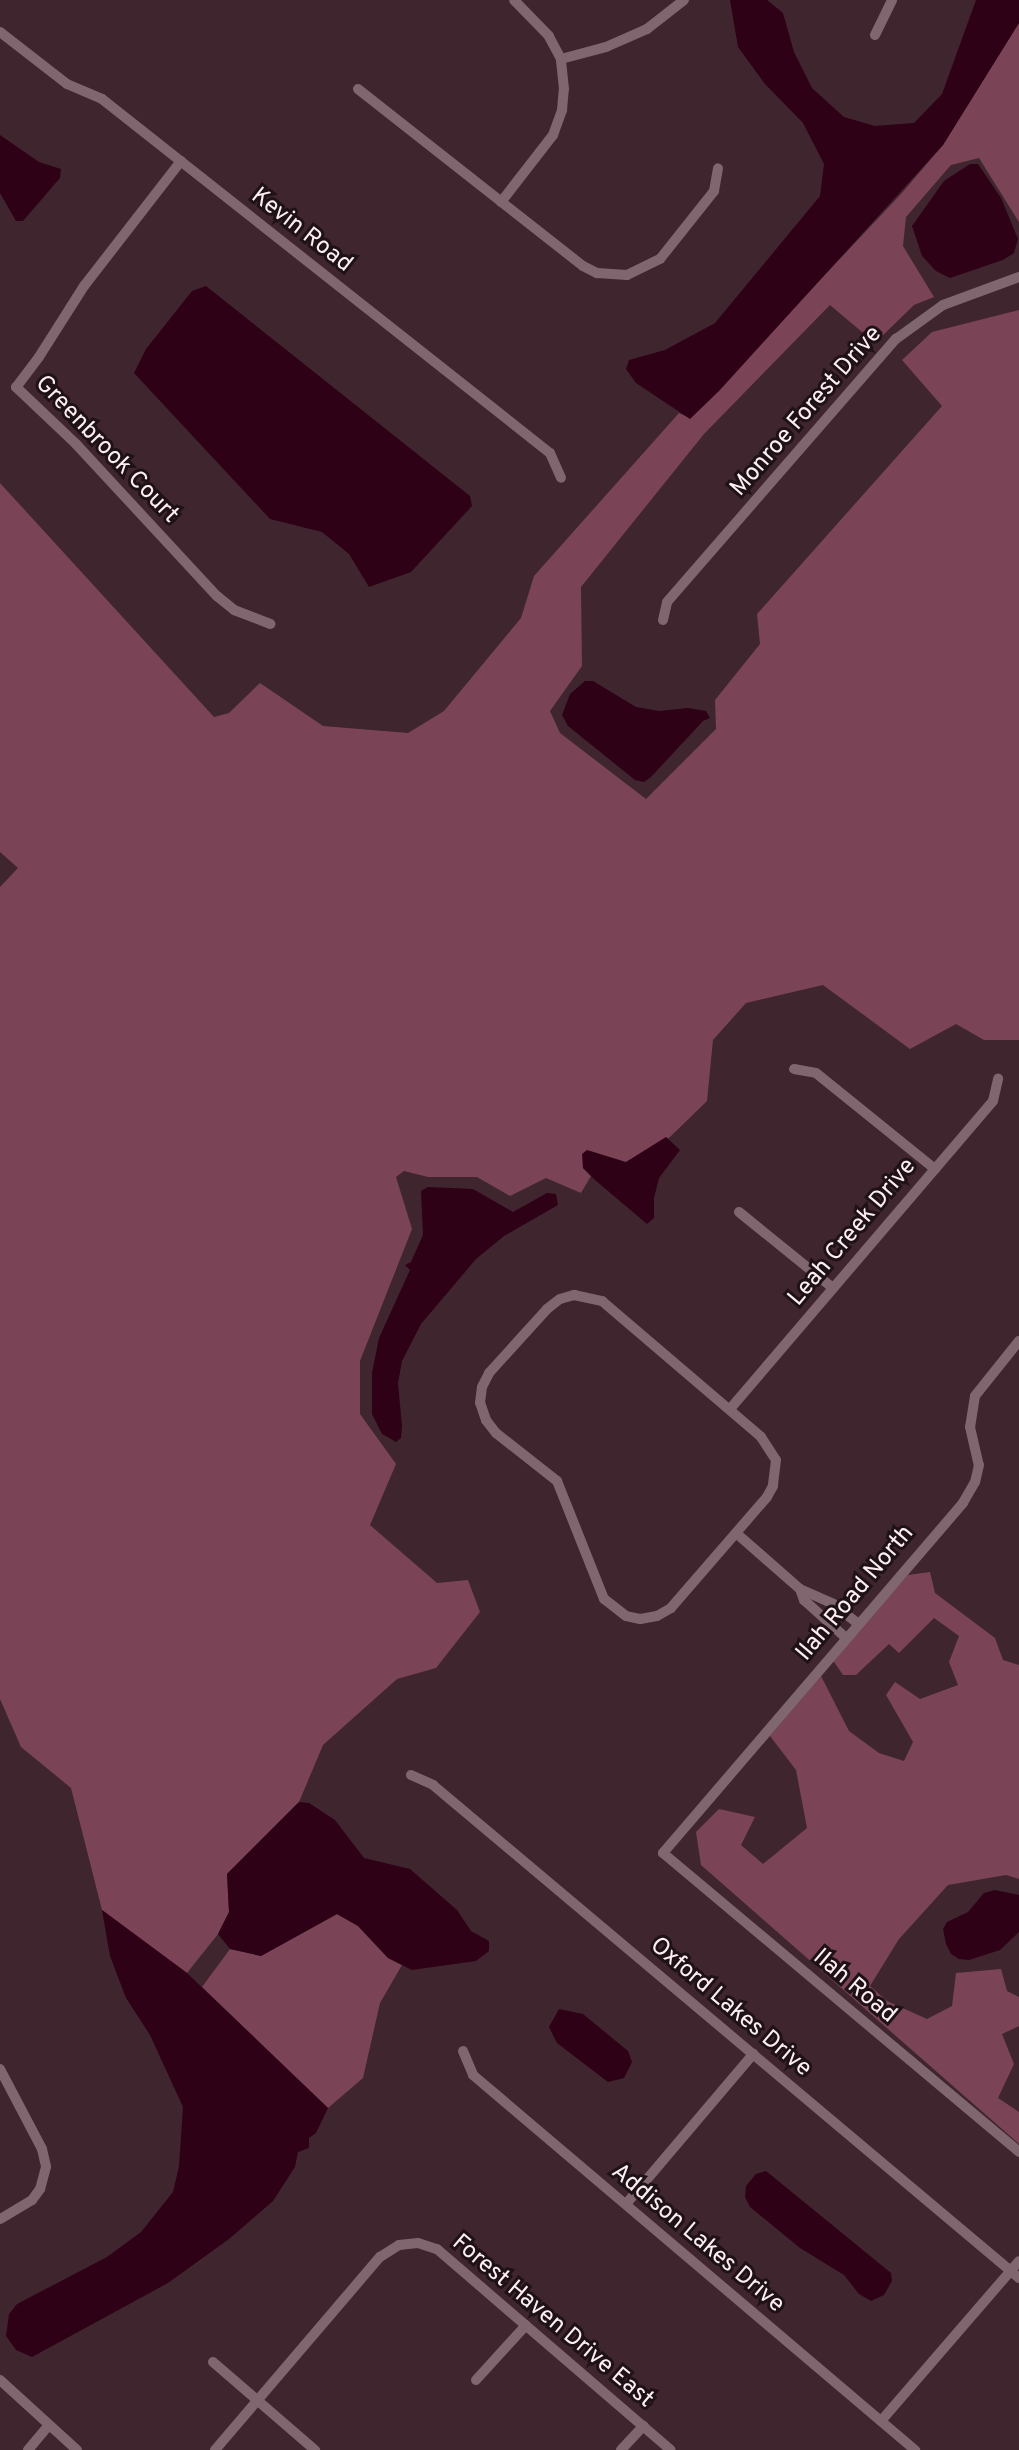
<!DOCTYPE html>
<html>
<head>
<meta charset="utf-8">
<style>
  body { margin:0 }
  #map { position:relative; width:1019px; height:2450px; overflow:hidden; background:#3f252e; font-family:Overpass,sans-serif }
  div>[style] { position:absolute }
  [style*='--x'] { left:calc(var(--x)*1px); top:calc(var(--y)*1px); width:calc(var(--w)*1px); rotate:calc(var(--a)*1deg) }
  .forest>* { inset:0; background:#7a4456 }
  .water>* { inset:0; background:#2f0116 }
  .minor>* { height:10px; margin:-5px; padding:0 5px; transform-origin:5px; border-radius:5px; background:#80666e }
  span { translate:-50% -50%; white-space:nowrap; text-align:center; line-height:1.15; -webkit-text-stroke:6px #1e1216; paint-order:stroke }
  .street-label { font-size:24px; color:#fdeef2 }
</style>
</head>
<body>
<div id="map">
  <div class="forest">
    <i style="clip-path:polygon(1019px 23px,1019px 222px,979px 158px,951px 165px,906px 217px,903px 246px,934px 297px,914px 305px,875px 343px,830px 305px,704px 434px,581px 587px,582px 666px,550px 711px,560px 733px,646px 799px,716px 729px,715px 700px,760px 644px,757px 614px,942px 406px,902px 360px,932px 332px,1019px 310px,1019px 1040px,984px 1040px,956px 1024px,910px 1049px,823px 985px,746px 1003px,713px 1040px,707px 1101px,670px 1137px,626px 1162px,583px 1168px,591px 1176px,581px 1193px,546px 1178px,510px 1196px,477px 1177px,428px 1177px,404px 1171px,396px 1177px,412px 1229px,360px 1361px,360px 1414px,396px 1464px,370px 1525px,437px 1583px,468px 1580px,480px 1612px,436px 1668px,397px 1679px,323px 1745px,299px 1802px,227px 1874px,229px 1912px,218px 1934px,187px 1973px,102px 1910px,71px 1788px,21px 1747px,0 1699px,0 887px,18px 868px,0 852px,0 483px,214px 717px,229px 713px,260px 683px,323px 726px,408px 733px,444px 711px,521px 618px,534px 576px,679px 413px,690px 418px,901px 194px,943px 145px)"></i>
    <i style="clip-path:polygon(930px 1572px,935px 1593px,995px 1638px,1003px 1660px,1019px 1665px,1019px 1879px,1006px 1875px,948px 1885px,899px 1939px,870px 1986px,887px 2001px,927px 2019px,952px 2006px,956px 1973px,1001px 1969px,1007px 1991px,1019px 1997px,1019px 2026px,1002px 2034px,1014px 2064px,998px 2098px,1019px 2112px,1019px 2144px,701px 1865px,696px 1832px,719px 1809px,755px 1817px,741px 1845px,763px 1864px,807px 1828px,796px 1770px,770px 1736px,821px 1676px,849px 1731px,879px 1753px,904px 1761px,913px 1742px,886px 1695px,895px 1682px,920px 1699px,958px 1685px,949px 1662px,959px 1636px,934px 1618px,899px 1653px,889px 1644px,856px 1675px,843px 1675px,832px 1659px,908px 1575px)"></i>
    <i style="clip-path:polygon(337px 1914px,358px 1926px,388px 1958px,402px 1965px,380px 2003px,363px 2078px,328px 2108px,202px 1987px,230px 1949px,261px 1956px)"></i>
  </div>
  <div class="water">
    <i style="clip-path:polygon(730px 0,767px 0,783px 13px,794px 52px,812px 88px,844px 117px,875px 126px,914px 123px,942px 94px,976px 0,1019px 0,1019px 23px,943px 145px,719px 391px,690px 419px,636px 383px,626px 369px,629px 360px,665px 350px,715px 323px,820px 196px,824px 164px,803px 123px,765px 84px,738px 47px)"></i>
    <i style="clip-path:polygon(0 135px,39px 162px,61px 169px,60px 178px,23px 221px,16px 221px,0 193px)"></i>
    <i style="clip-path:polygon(970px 164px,978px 164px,1001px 198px,1018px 239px,1014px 253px,1003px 260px,950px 278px,936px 271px,922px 256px,912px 226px,944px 181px)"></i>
    <i style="clip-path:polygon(206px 286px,470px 496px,472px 506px,411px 572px,369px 587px,349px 554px,322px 532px,270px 519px,134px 373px,146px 349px,192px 291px)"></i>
    <i style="clip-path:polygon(585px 681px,593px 681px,636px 707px,659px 711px,688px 708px,706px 711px,710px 718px,703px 721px,651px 777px,644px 782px,635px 780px,568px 726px,562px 715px,570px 694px)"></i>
    <i style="clip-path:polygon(666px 1137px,680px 1150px,659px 1178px,654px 1198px,654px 1218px,647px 1224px,595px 1180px,583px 1168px,582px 1154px,587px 1150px,626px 1162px)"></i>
    <i style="clip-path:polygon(428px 1187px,473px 1189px,513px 1212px,547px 1193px,556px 1194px,558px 1205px,504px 1236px,476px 1259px,421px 1324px,402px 1361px,398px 1383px,402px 1426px,401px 1438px,396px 1442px,382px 1434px,372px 1414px,372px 1373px,379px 1338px,410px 1270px,405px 1265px,411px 1262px,423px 1235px,421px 1191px)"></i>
    <i style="clip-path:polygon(299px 1802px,309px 1803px,335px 1820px,364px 1858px,410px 1869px,457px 1910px,471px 1931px,489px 1941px,489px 1951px,476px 1961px,412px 1970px,388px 1958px,358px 1926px,337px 1914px,261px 1956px,230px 1949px,218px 1934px,229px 1912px,227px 1874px)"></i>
    <i style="clip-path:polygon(995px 1890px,1019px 1895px,1019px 1932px,1000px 1950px,969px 1960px,959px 1959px,951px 1954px,946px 1944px,943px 1929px,947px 1922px,968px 1912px,984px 1893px)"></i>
    <i style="clip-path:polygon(102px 1910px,187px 1973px,328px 2108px,316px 2133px,309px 2138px,309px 2148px,298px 2152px,295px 2167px,273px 2201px,229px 2239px,168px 2283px,32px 2357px,16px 2350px,6px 2336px,9px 2314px,17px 2304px,107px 2257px,141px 2232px,173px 2192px,179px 2166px,183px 2107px,150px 2035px,126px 1998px,110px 1956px)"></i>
    <i style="clip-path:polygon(559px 2009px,583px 2014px,628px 2051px,632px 2062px,624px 2078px,608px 2082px,557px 2043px,549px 2027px)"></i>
    <i style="clip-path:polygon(766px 2171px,891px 2273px,892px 2281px,884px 2295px,871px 2301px,859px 2294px,844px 2275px,800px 2248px,750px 2207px,745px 2197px,746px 2186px,756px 2174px)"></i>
  </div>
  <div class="minor">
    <i style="--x:0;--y:32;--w:85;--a:37.8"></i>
    <i style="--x:67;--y:84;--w:38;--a:23"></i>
    <i style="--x:102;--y:99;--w:571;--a:38.32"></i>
    <i style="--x:550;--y:453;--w:27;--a:66"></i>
    <i style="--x:875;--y:35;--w:39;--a:-64"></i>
    <i style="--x:561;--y:59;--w:47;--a:-14.9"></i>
    <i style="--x:606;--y:47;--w:45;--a:-23.7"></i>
    <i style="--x:647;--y:29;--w:47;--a:-38.1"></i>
    <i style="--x:358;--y:89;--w:286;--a:38.2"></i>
    <i style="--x:583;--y:266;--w:16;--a:27"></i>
    <i style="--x:597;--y:273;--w:30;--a:4"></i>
    <i style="--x:627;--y:275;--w:37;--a:-26"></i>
    <i style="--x:660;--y:259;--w:87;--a:-51.5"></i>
    <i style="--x:714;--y:191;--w:23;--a:-80"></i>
    <i style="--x:181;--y:161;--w:158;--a:127.8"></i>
    <i style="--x:84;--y:286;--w:84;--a:122.4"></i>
    <i style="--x:39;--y:357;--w:38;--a:127"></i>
    <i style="--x:16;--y:387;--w:83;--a:43.5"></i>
    <i style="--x:76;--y:444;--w:207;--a:47.2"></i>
    <i style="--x:217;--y:596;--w:22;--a:39"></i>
    <i style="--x:234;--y:610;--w:39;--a:21"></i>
    <i style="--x:501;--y:202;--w:85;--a:-52.2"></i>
    <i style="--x:553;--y:135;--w:27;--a:-70"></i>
    <i style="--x:562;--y:110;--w:21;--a:-85"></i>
    <i style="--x:564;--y:89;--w:30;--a:-96"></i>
    <i style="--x:561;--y:59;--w:26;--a:-118"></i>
    <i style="--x:549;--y:36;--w:50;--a:-134.2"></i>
    <i style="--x:663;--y:620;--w:18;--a:-77"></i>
    <i style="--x:667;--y:602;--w:349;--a:-49"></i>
    <i style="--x:896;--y:339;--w:58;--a:-35.9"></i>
    <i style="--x:943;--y:305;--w:81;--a:-20.2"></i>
    <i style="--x:794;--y:1069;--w:22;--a:10"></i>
    <i style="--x:816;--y:1073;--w:153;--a:38.9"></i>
    <i style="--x:739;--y:1212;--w:121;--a:39"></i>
    <i style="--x:574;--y:1295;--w:29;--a:12"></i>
    <i style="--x:602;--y:1301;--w:209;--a:40.5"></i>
    <i style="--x:761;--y:1437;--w:27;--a:57"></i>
    <i style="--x:776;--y:1460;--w:26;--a:97"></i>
    <i style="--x:773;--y:1486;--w:13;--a:119"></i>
    <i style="--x:767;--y:1497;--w:147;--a:130.9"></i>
    <i style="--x:671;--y:1608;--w:16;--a:150"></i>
    <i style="--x:657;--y:1616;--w:17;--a:170"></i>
    <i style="--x:640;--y:1619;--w:14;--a:-168"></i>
    <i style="--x:626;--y:1616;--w:28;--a:-142"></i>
    <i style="--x:604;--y:1599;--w:127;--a:-111.7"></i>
    <i style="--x:557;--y:1481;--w:78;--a:-141.8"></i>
    <i style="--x:496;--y:1433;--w:16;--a:-128"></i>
    <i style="--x:486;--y:1420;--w:18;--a:-109"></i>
    <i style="--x:480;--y:1403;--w:16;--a:-83"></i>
    <i style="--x:482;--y:1387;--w:16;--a:-63"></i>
    <i style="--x:489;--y:1373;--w:86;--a:-47.8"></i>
    <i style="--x:547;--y:1309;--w:16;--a:-38"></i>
    <i style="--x:560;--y:1299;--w:15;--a:-16"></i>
    <i style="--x:1019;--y:1341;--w:70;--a:128.7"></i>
    <i style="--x:975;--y:1396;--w:31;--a:99"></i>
    <i style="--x:970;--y:1427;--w:39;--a:77"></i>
    <i style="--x:979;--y:1465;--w:17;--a:103"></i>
    <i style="--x:975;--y:1482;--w:24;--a:120"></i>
    <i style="--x:963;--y:1503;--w:461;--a:130.6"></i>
    <i style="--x:663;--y:1853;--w:465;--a:40"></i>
    <i style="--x:730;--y:1409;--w:405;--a:-49.5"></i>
    <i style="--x:993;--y:1101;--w:23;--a:-77"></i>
    <i style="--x:736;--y:1533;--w:85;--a:41.2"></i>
    <i style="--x:800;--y:1589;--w:36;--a:24"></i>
    <i style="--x:833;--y:1604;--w:31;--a:38"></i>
    <i style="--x:800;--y:1589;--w:12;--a:70"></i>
    <i style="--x:804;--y:1600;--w:55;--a:42.1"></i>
    <i style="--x:411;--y:1775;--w:24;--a:24"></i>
    <i style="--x:433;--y:1785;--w:766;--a:40.07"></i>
    <i style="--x:463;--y:2051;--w:26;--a:67"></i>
    <i style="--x:473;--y:2075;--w:580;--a:40.31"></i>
    <i style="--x:0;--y:2069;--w:90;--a:62.3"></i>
    <i style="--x:42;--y:2149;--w:18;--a:77"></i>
    <i style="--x:46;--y:2167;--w:23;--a:105"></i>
    <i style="--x:40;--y:2189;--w:14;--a:126"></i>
    <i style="--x:32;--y:2200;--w:37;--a:149"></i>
    <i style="--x:626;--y:2204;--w:197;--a:-49.7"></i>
    <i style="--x:213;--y:2362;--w:135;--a:40.8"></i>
    <i style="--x:0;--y:2380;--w:104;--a:42.3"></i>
    <i style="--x:476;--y:2380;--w:74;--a:-47.7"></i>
    <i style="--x:881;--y:2421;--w:211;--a:-49.2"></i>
    <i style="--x:28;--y:2450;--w:31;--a:-50"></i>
    <i style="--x:215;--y:2450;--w:254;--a:-49.5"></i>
    <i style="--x:380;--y:2257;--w:22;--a:-32"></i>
    <i style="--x:399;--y:2245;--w:19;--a:-6"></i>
    <i style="--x:418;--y:2243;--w:20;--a:18"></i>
    <i style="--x:437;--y:2249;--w:308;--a:40.7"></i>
    <i style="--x:621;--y:2450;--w:33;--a:-47"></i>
  </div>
  <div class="street-label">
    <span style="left:301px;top:231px;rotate:38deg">Kevin Road</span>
    <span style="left:807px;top:412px;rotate:-49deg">Monroe Forest Drive</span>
    <span style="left:106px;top:450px;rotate:46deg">Greenbrook Court</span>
    <span style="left:853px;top:1233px;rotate:-50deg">Leah Creek Drive</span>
    <span style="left:856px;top:1594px;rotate:-50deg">Ilah Road North</span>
    <span style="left:854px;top:1987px;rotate:40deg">Ilah Road</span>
    <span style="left:730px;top:2008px;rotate:40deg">Oxford Lakes Drive</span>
    <span style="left:697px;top:2239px;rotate:40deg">Addison Lakes Drive</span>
    <span style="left:552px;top:2322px;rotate:40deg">Forest Haven Drive East</span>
  </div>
</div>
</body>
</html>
